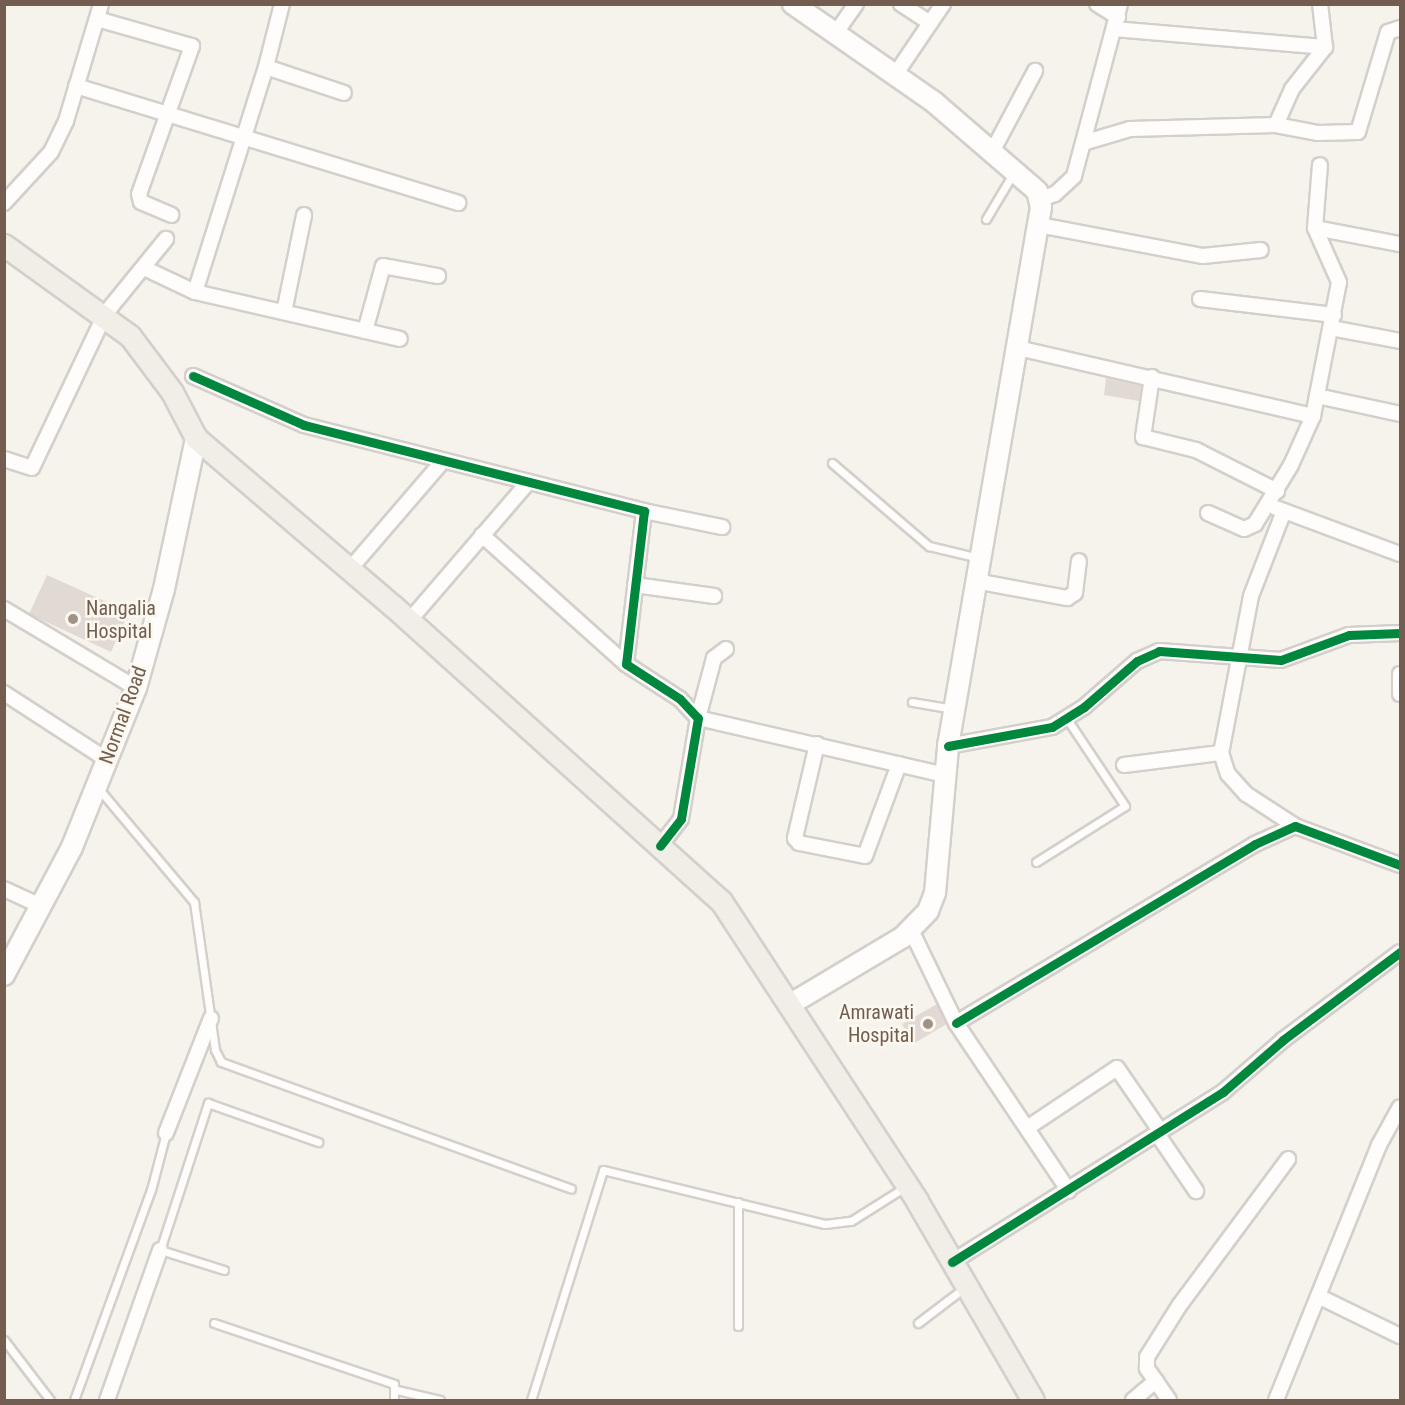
<!DOCTYPE html>
<html>
<head>
<meta charset="utf-8">
<style>
  body { margin:0 }
  #map { position:relative; width:1405px; height:1405px; overflow:hidden; background:#f6f3ed; font-family:"Roboto Condensed",sans-serif }
  div>[style] { position:absolute }
  [style*='--x'] { left:calc(var(--x)*1px); top:calc(var(--y)*1px); width:calc(var(--w)*1px); rotate:calc(var(--a)*1deg) }
  .building>* { inset:0; background:#e1dad4 }
  .roads { filter:drop-shadow(2px 0 #d4cfca) drop-shadow(-2px 0 #d4cfca) drop-shadow(0 2px #d4cfca) drop-shadow(0 -2px #d4cfca) }
  .service>* { height:7px; margin:-3.5px; padding:0 3.5px; transform-origin:3.5px; border-radius:3.5px; background:#fefdfc }
  .minor>* { height:14px; margin:-7px; padding:0 7px; transform-origin:7px; border-radius:7px; background:#fefdfc }
  .secondary>* { height:20px; margin:-10px; padding:0 10px; transform-origin:10px; border-radius:10px; background:#fefdfc }
  .primary>* { height:21px; margin:-10.5px; padding:0 10.5px; transform-origin:10.5px; border-radius:10.5px; background:#f1eee7 }
  .cycleway>* { height:9px; margin:-4.5px; padding:0 4.5px; transform-origin:4.5px; border-radius:4.5px; background:#00873e }
  .dots>* { width:16px; height:16px; translate:-50% -50%; box-sizing:border-box; border:3px solid #fdf8ef; border-radius:50% }
  span { translate:-50% -50%; white-space:nowrap; text-align:center; line-height:1.15; -webkit-text-stroke:5px #fdf8ef; paint-order:stroke }
  .poi-label { font-size:20px; color:#715e50 }
  .left { translate:0 -50%; text-align:left }
  .right { translate:-100% -50%; text-align:right }
  .street-label { font-size:20px; color:#715e50 }
  .frame { position:absolute; inset:0; border:6px solid #715e50; pointer-events:none }
</style>
</head>
<body>
<div id="map">
  <div class="building">
    <i style="clip-path:polygon(1106px 378px,1142px 386px,1139px 401px,1104px 395px)"></i>
    <i style="clip-path:polygon(47px 575px,129px 612px,111px 652px,29px 614px)"></i>
    <i style="clip-path:polygon(937px 1004px,947px 1024px,913px 1044px,902px 1024px)"></i>
  </div>
  <div class="roads">
    <div class="service">
      <i style="--x:986;--y:219;--w:55;--a:-59.2"></i>
      <i style="--x:832;--y:463;--w:128;--a:40.6"></i>
      <i style="--x:929;--y:546;--w:51;--a:13.5"></i>
      <i style="--x:912;--y:702;--w:43;--a:9.5"></i>
      <i style="--x:98;--y:788;--w:149;--a:49.9"></i>
      <i style="--x:194;--y:902;--w:149;--a:81.9"></i>
      <i style="--x:215;--y:1050;--w:13;--a:63"></i>
      <i style="--x:221;--y:1062;--w:372;--a:19.9"></i>
      <i style="--x:1036;--y:862;--w:105;--a:-32.2"></i>
      <i style="--x:1125;--y:806;--w:105;--a:-123.7"></i>
      <i style="--x:738;--y:1202;--w:124;--a:90"></i>
      <i style="--x:224;--y:1270;--w:67;--a:-162.6"></i>
      <i style="--x:160;--y:1250;--w:155;--a:-71.9"></i>
      <i style="--x:208;--y:1103;--w:117;--a:19.5"></i>
      <i style="--x:214;--y:1323;--w:190;--a:18.7"></i>
      <i style="--x:394;--y:1384;--w:16;--a:90"></i>
      <i style="--x:918;--y:1323;--w:58;--a:-37.3"></i>
      <i style="--x:4;--y:1340;--w:76;--a:52.5"></i>
      <i style="--x:397;--y:1390;--w:44;--a:13.1"></i>
      <i style="--x:74;--y:1400;--w:224;--a:-69.9"></i>
      <i style="--x:151;--y:1190;--w:59;--a:-75.3"></i>
      <i style="--x:531;--y:1400;--w:241;--a:-72.6"></i>
      <i style="--x:603;--y:1170;--w:228;--a:13.7"></i>
      <i style="--x:825;--y:1224;--w:26;--a:-7"></i>
      <i style="--x:851;--y:1221;--w:64;--a:-32.2"></i>
    </div>
    <div class="minor">
      <i style="--x:282;--y:4;--w:65;--a:104.3"></i>
      <i style="--x:266;--y:67;--w:82;--a:18.4"></i>
      <i style="--x:901;--y:4;--w:35;--a:33"></i>
      <i style="--x:1097;--y:4;--w:25;--a:32"></i>
      <i style="--x:97;--y:19;--w:99;--a:15.9"></i>
      <i style="--x:192;--y:46;--w:157;--a:109.7"></i>
      <i style="--x:139;--y:194;--w:8;--a:76"></i>
      <i style="--x:141;--y:202;--w:33;--a:23"></i>
      <i style="--x:1115;--y:29;--w:211;--a:4.9"></i>
      <i style="--x:835;--y:34;--w:37;--a:-55"></i>
      <i style="--x:895;--y:75;--w:86;--a:-55.9"></i>
      <i style="--x:76;--y:86;--w:400;--a:17"></i>
      <i style="--x:1276;--y:125;--w:43;--a:10.8"></i>
      <i style="--x:1318;--y:133;--w:40;--a:-1.4"></i>
      <i style="--x:1358;--y:132;--w:104;--a:-73.3"></i>
      <i style="--x:1388;--y:32;--w:13;--a:-18"></i>
      <i style="--x:1083;--y:143;--w:49;--a:-16.6"></i>
      <i style="--x:1130;--y:129;--w:146;--a:-1.6"></i>
      <i style="--x:1276;--y:125;--w:39;--a:-66"></i>
      <i style="--x:1292;--y:89;--w:53;--a:-51.8"></i>
      <i style="--x:1325;--y:47;--w:43;--a:-96.6"></i>
      <i style="--x:992;--y:152;--w:92;--a:-62"></i>
      <i style="--x:1039;--y:200;--w:17;--a:-21"></i>
      <i style="--x:1055;--y:194;--w:26;--a:-43"></i>
      <i style="--x:1074;--y:176;--w:178;--a:-75"></i>
      <i style="--x:4;--y:203;--w:69;--a:-47.3"></i>
      <i style="--x:51;--y:152;--w:34;--a:-64"></i>
      <i style="--x:66;--y:121;--w:122;--a:-73.3"></i>
      <i style="--x:1039;--y:225;--w:167;--a:10.7"></i>
      <i style="--x:1203;--y:256;--w:58;--a:-5.9"></i>
      <i style="--x:1315;--y:228;--w:86;--a:10.7"></i>
      <i style="--x:144;--y:268;--w:56;--a:25.2"></i>
      <i style="--x:195;--y:292;--w:210;--a:12.9"></i>
      <i style="--x:195;--y:292;--w:236;--a:-72.5"></i>
      <i style="--x:1200;--y:299;--w:135;--a:6.8"></i>
      <i style="--x:284;--y:312;--w:99;--a:-78.3"></i>
      <i style="--x:1331;--y:328;--w:70;--a:10.7"></i>
      <i style="--x:365;--y:331;--w:67;--a:-74.5"></i>
      <i style="--x:383;--y:266;--w:56;--a:10.3"></i>
      <i style="--x:1018;--y:348;--w:303;--a:13"></i>
      <i style="--x:193;--y:376;--w:121;--a:23.8"></i>
      <i style="--x:304;--y:425;--w:351;--a:14.2"></i>
      <i style="--x:644;--y:511;--w:154;--a:96.7"></i>
      <i style="--x:626;--y:664;--w:64;--a:32.9"></i>
      <i style="--x:680;--y:699;--w:26;--a:47"></i>
      <i style="--x:698;--y:718;--w:102;--a:99.6"></i>
      <i style="--x:681;--y:819;--w:34;--a:128"></i>
      <i style="--x:1152;--y:377;--w:61;--a:98.5"></i>
      <i style="--x:1143;--y:437;--w:55;--a:13.8"></i>
      <i style="--x:1196;--y:450;--w:91;--a:26.8"></i>
      <i style="--x:1317;--y:396;--w:85;--a:12.2"></i>
      <i style="--x:4;--y:459;--w:29;--a:18"></i>
      <i style="--x:32;--y:468;--w:170;--a:-64.6"></i>
      <i style="--x:105;--y:314;--w:97;--a:-50.9"></i>
      <i style="--x:1276;--y:508;--w:132;--a:20.4"></i>
      <i style="--x:644;--y:511;--w:80;--a:11.6"></i>
      <i style="--x:1284;--y:511;--w:91;--a:111.2"></i>
      <i style="--x:1251;--y:596;--w:160;--a:100.8"></i>
      <i style="--x:1221;--y:753;--w:22;--a:72"></i>
      <i style="--x:1228;--y:774;--w:27;--a:48"></i>
      <i style="--x:1246;--y:794;--w:59;--a:33.1"></i>
      <i style="--x:1208;--y:513;--w:39;--a:24"></i>
      <i style="--x:1244;--y:529;--w:12;--a:-24"></i>
      <i style="--x:1255;--y:524;--w:69;--a:-58.6"></i>
      <i style="--x:1291;--y:465;--w:54;--a:-65.8"></i>
      <i style="--x:1313;--y:416;--w:136;--a:-79"></i>
      <i style="--x:1339;--y:282;--w:59;--a:-114"></i>
      <i style="--x:1315;--y:228;--w:63;--a:-85.5"></i>
      <i style="--x:482;--y:535;--w:193;--a:41.9"></i>
      <i style="--x:350;--y:569;--w:141;--a:-49.3"></i>
      <i style="--x:975;--y:581;--w:94;--a:10.5"></i>
      <i style="--x:1067;--y:598;--w:9;--a:-32"></i>
      <i style="--x:1075;--y:593;--w:32;--a:-83"></i>
      <i style="--x:635;--y:585;--w:80;--a:7.9"></i>
      <i style="--x:4;--y:609;--w:154;--a:30.9"></i>
      <i style="--x:409;--y:621;--w:181;--a:-49.3"></i>
      <i style="--x:726;--y:649;--w:15;--a:143"></i>
      <i style="--x:714;--y:658;--w:62;--a:104.9"></i>
      <i style="--x:698;--y:718;--w:253;--a:13"></i>
      <i style="--x:1400;--y:674;--w:20;--a:90"></i>
      <i style="--x:4;--y:693;--w:123;--a:33"></i>
      <i style="--x:817;--y:744;--w:97;--a:103.2"></i>
      <i style="--x:795;--y:838;--w:6;--a:51"></i>
      <i style="--x:799;--y:843;--w:67;--a:11.1"></i>
      <i style="--x:865;--y:856;--w:98;--a:-69.7"></i>
      <i style="--x:948;--y:746;--w:106;--a:-10.4"></i>
      <i style="--x:1052;--y:727;--w:38;--a:-32"></i>
      <i style="--x:1084;--y:707;--w:70;--a:-41"></i>
      <i style="--x:1137;--y:661;--w:24;--a:-24"></i>
      <i style="--x:1159;--y:651;--w:122;--a:4.2"></i>
      <i style="--x:1281;--y:660;--w:72;--a:-20.2"></i>
      <i style="--x:1349;--y:635;--w:51;--a:-2.2"></i>
      <i style="--x:1124;--y:765;--w:98;--a:-7.1"></i>
      <i style="--x:4;--y:889;--w:41;--a:24.7"></i>
      <i style="--x:911;--y:930;--w:103;--a:64.2"></i>
      <i style="--x:956;--y:1023;--w:202;--a:56.1"></i>
      <i style="--x:956;--y:1023;--w:348;--a:-30.9"></i>
      <i style="--x:1255;--y:844;--w:44;--a:-24.2"></i>
      <i style="--x:1295;--y:826;--w:112;--a:20.4"></i>
      <i style="--x:1027;--y:1128;--w:108;--a:-33.7"></i>
      <i style="--x:1117;--y:1068;--w:78;--a:55.5"></i>
      <i style="--x:166;--y:1133;--w:123;--a:-68.6"></i>
      <i style="--x:1158;--y:1135;--w:68;--a:55.8"></i>
      <i style="--x:952;--y:1262;--w:320;--a:-32.1"></i>
      <i style="--x:1223;--y:1092;--w:79;--a:-40.9"></i>
      <i style="--x:1283;--y:1040;--w:146;--a:-36.9"></i>
      <i style="--x:1320;--y:1297;--w:89;--a:26"></i>
      <i style="--x:107;--y:1400;--w:159;--a:-70.5"></i>
      <i style="--x:1133;--y:1400;--w:30;--a:-40"></i>
      <i style="--x:1169;--y:1400;--w:39;--a:-125"></i>
      <i style="--x:1147;--y:1368;--w:11;--a:-90"></i>
      <i style="--x:1147;--y:1357;--w:60;--a:-57.9"></i>
      <i style="--x:1179;--y:1306;--w:183;--a:-53.4"></i>
      <i style="--x:1276;--y:1400;--w:275;--a:-68"></i>
      <i style="--x:1379;--y:1145;--w:43;--a:-61.1"></i>
    </div>
    <div class="secondary">
      <i style="--x:4;--y:975;--w:145;--a:-62"></i>
      <i style="--x:72;--y:847;--w:171;--a:-68.1"></i>
      <i style="--x:136;--y:688;--w:103;--a:-74.2"></i>
      <i style="--x:164;--y:589;--w:154;--a:-78"></i>
      <i style="--x:789;--y:1005;--w:133;--a:-30.8"></i>
      <i style="--x:903;--y:937;--w:36;--a:-46"></i>
      <i style="--x:928;--y:911;--w:19;--a:-69"></i>
      <i style="--x:935;--y:893;--w:148;--a:-84.9"></i>
      <i style="--x:948;--y:746;--w:547;--a:-80.21"></i>
      <i style="--x:1041;--y:207;--w:16;--a:-104"></i>
      <i style="--x:1037;--y:191;--w:136;--a:-139.2"></i>
      <i style="--x:934;--y:102;--w:172;--a:-145.2"></i>
    </div>
    <div class="primary">
      <i style="--x:4;--y:245;--w:155;--a:35.8"></i>
      <i style="--x:130;--y:336;--w:70;--a:53.1"></i>
      <i style="--x:172;--y:392;--w:52;--a:62.4"></i>
      <i style="--x:196;--y:438;--w:259;--a:40.5"></i>
      <i style="--x:393;--y:606;--w:441;--a:42"></i>
      <i style="--x:721;--y:901;--w:358;--a:56.8"></i>
      <i style="--x:917;--y:1201;--w:230;--a:59.8"></i>
    </div>
  </div>
  <div class="cycleway">
    <i style="--x:193;--y:376;--w:121;--a:23.8"></i>
    <i style="--x:304;--y:425;--w:351;--a:14.2"></i>
    <i style="--x:644;--y:511;--w:154;--a:96.7"></i>
    <i style="--x:626;--y:664;--w:64;--a:32.9"></i>
    <i style="--x:680;--y:699;--w:26;--a:47"></i>
    <i style="--x:698;--y:718;--w:102;--a:99.6"></i>
    <i style="--x:681;--y:819;--w:34;--a:128"></i>
    <i style="--x:948;--y:746;--w:106;--a:-10.4"></i>
    <i style="--x:1052;--y:727;--w:38;--a:-32"></i>
    <i style="--x:1084;--y:707;--w:70;--a:-41"></i>
    <i style="--x:1137;--y:661;--w:24;--a:-24"></i>
    <i style="--x:1159;--y:651;--w:122;--a:4.2"></i>
    <i style="--x:1281;--y:660;--w:72;--a:-20.2"></i>
    <i style="--x:1349;--y:635;--w:51;--a:-2.2"></i>
    <i style="--x:956;--y:1023;--w:348;--a:-30.9"></i>
    <i style="--x:1255;--y:844;--w:44;--a:-24.2"></i>
    <i style="--x:1295;--y:826;--w:112;--a:20.4"></i>
    <i style="--x:952;--y:1262;--w:320;--a:-32.1"></i>
    <i style="--x:1223;--y:1092;--w:79;--a:-40.9"></i>
    <i style="--x:1283;--y:1040;--w:146;--a:-36.9"></i>
  </div>
  <div class="dots">
    <i style="left:73px;top:619px;background:#a09287"></i>
    <i style="left:928px;top:1024px;background:#a09287"></i>
  </div>
  <div class="poi-label">
    <span class="left" style="left:86px;top:620px">Nangalia<br>Hospital</span>
    <span class="right" style="left:914px;top:1024px">Amrawati<br>Hospital</span>
  </div>
  <div class="street-label">
    <span style="left:123px;top:715px;rotate:-70deg">Normal Road</span>
  </div>
  <div class="frame"></div>
</div>
</body>
</html>
